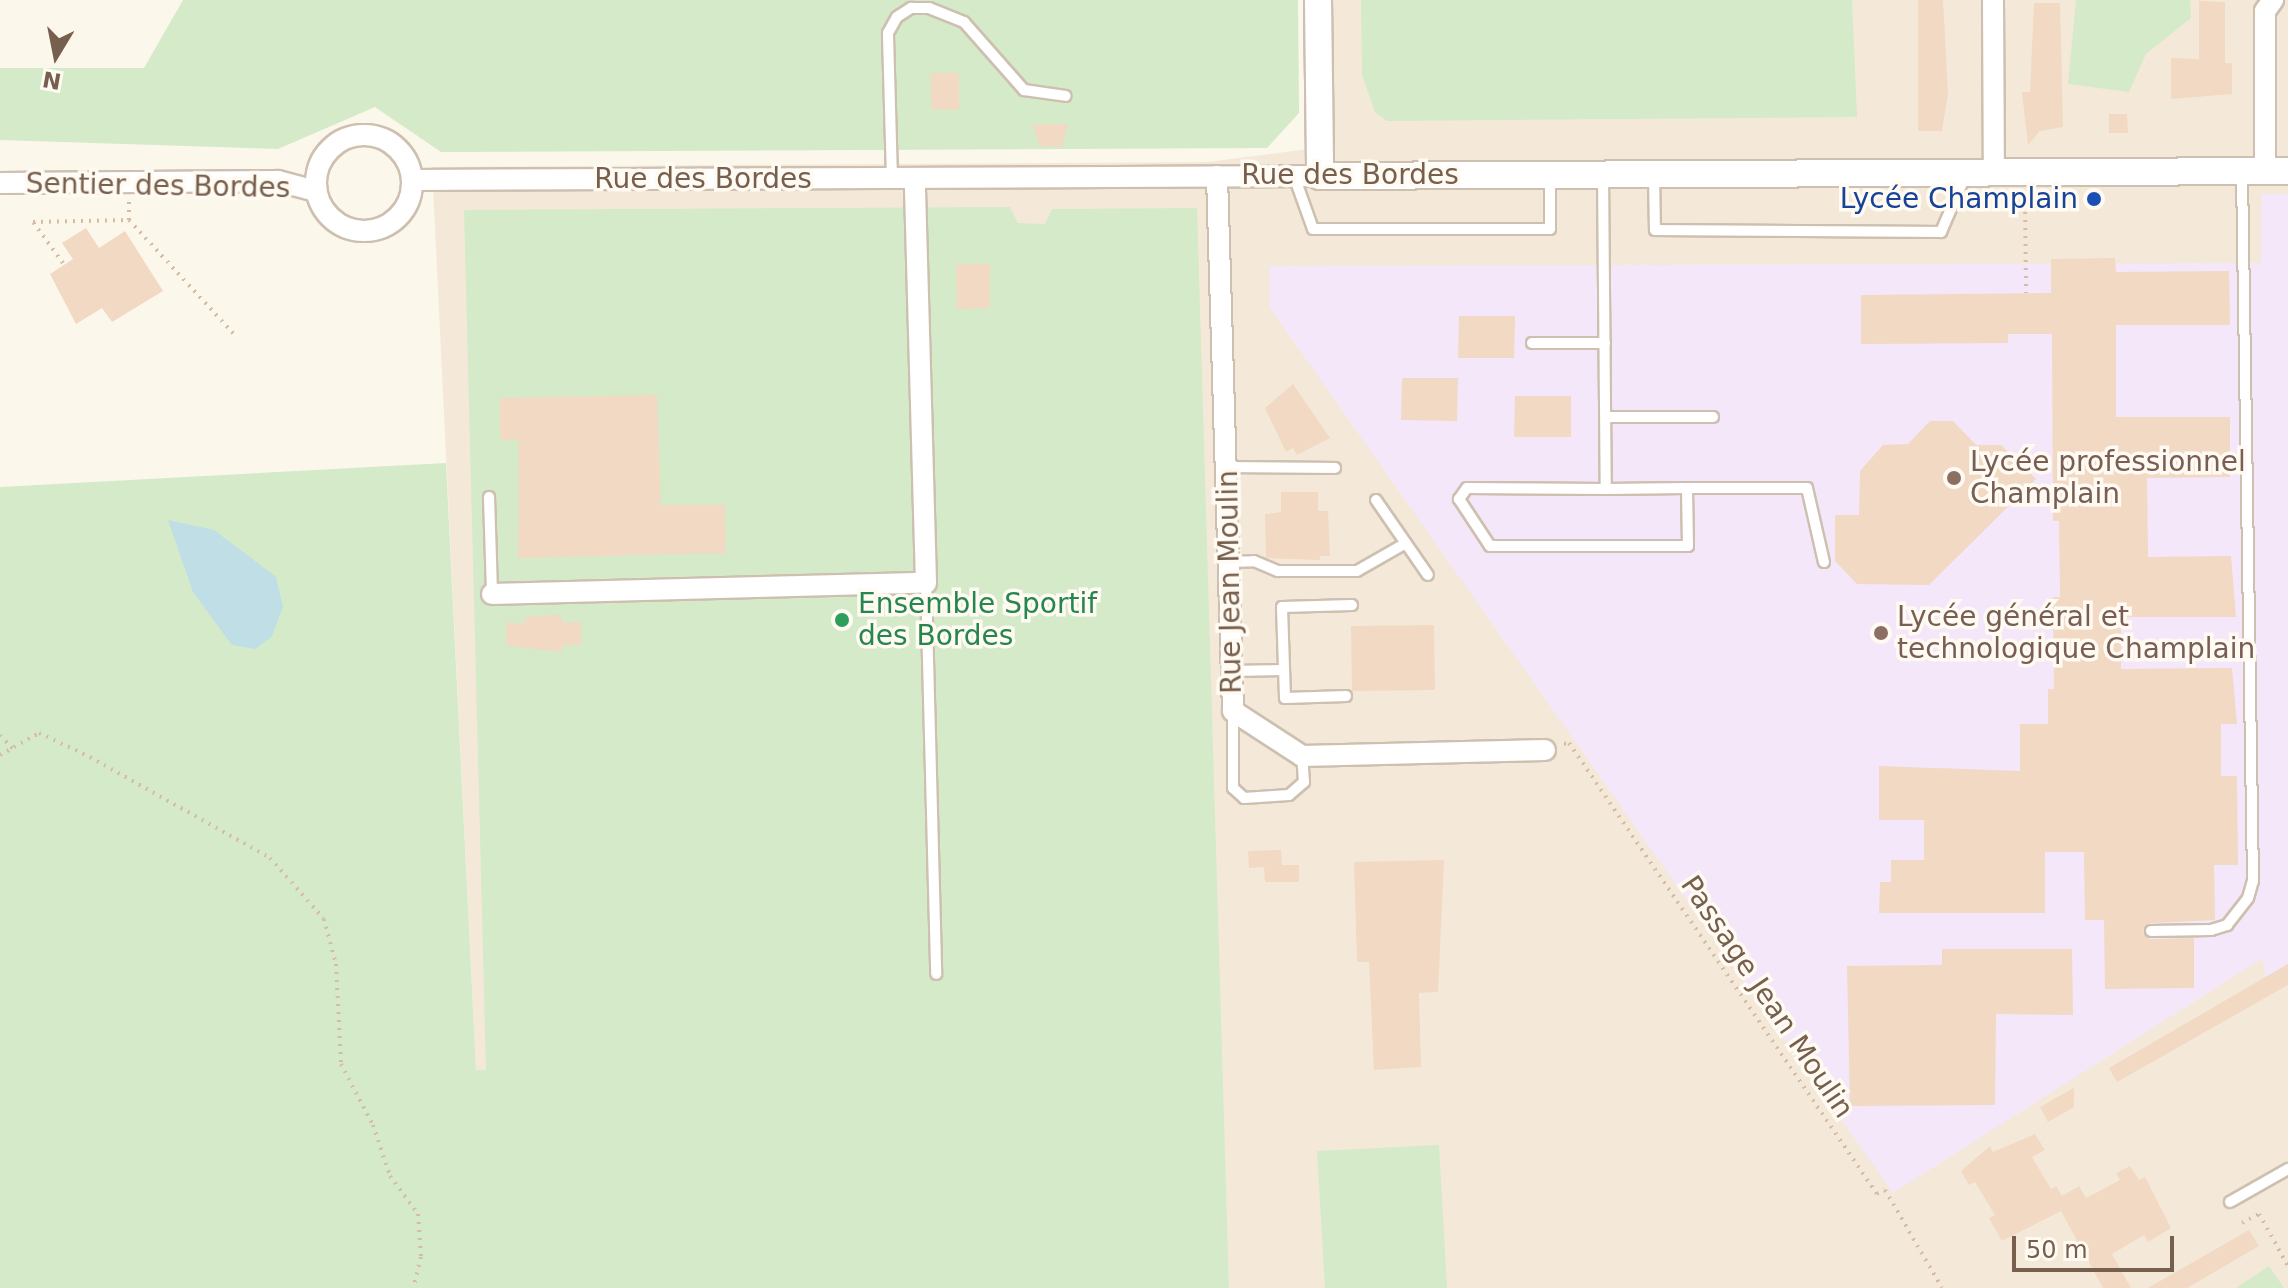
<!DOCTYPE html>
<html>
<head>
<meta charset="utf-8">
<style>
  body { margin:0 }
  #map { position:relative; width:2288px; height:1288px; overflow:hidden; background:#fcf7eb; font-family:"DejaVu Sans",sans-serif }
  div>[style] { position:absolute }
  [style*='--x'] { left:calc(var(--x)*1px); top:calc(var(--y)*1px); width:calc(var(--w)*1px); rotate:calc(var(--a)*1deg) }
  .residential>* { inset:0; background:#f4e9d9 }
  .education>* { inset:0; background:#f4e7f9 }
  .green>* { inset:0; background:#d4eac9 }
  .water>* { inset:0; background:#bfdee6 }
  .building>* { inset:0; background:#f1d9c3 }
  .path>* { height:4px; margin-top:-2px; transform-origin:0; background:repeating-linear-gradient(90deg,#d7bca5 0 2px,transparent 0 8px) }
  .roads { filter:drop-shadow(2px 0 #cec0b0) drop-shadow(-2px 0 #cec0b0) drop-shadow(0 2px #cec0b0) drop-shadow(0 -2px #cec0b0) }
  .service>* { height:10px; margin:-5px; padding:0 5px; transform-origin:5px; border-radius:5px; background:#fff }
  .minor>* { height:20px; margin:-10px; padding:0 10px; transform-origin:10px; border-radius:10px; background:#fff }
  .minor>.ring { margin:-10px; padding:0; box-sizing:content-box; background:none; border:20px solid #fff; border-radius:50% }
  .tertiary>* { height:26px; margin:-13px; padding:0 13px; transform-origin:13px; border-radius:13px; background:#fff }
  .dots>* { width:22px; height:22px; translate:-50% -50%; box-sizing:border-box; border:4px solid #fffaf2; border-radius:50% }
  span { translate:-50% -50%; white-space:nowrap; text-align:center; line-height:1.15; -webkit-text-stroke:7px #fffaf2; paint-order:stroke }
  .street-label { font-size:28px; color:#775f4e }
  .transit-label { font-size:28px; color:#164399 }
  .right { translate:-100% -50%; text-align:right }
  .education-label { font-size:28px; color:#785e54 }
  .left { translate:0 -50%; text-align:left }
  .leisure-label { font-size:28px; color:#27864d }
  .north { position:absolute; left:16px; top:16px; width:80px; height:80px; -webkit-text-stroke:6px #fffaf2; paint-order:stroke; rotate:190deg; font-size:22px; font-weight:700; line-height:32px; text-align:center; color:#775f4e }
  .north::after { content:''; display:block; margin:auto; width:28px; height:36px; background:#775f4e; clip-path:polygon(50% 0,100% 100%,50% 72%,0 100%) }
  .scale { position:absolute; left:2012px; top:1236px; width:162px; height:36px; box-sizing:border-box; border:4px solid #775f4e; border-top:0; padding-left:10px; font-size:24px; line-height:28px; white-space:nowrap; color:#775f4e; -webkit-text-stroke:6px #fffaf2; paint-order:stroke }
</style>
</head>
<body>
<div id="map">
  <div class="residential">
    <i style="clip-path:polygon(1313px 0,2288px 0,2288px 1288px,1229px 1288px,1220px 1016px,754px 1066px,476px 1071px,432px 167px,1208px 162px,1315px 148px)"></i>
  </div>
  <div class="education">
    <i style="clip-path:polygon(2261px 194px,2288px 194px,2288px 964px,2265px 978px,2263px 958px,1893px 1193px,1270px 308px,1269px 266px,2261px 263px)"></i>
  </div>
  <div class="green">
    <i style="clip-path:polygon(183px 0,1298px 0,1299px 113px,1267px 148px,441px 152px,375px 107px,278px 149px,0 140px,0 68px,144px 68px)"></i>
    <i style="clip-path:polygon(1361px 0,1852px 0,1857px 117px,1387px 121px,1375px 112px,1362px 75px)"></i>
    <i style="clip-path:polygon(2076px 0,2190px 0,2191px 18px,2146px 54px,2129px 92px,2068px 84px)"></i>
    <i style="clip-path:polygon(1010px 207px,1018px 223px,1045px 224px,1052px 209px,1197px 208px,1229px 1288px,0 1288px,0 487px,446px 463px,476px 1070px,486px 1070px,464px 210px)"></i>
    <i style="clip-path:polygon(1439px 1145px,1447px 1288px,1325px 1288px,1317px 1151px)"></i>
    <i style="clip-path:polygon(2269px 1266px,2284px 1288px,2236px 1288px)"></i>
  </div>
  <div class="water">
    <i style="clip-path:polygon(168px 520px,214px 530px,276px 577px,283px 607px,272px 636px,256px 649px,232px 645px,193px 592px)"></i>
  </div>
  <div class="building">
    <i style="clip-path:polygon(1918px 0,1943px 0,1948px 93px,1942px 131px,1918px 131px)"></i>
    <i style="clip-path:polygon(2199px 1px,2225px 2px,2225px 63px,2232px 63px,2232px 94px,2171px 99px,2171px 58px,2199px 59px)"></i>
    <i style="clip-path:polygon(2034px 3px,2060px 3px,2063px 127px,2040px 131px,2028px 145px,2022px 92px,2030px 92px)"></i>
    <i style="clip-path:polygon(931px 73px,959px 73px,959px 110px,931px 109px)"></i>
    <i style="clip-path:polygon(2109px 114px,2127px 114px,2128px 133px,2109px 133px)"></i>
    <i style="clip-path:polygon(1032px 124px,1068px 124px,1062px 147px,1040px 146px)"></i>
    <i style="clip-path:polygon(86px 228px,99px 248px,125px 231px,163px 291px,112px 322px,102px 308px,76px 324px,50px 274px,73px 259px,62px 243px)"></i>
    <i style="clip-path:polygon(2115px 258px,2116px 272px,2229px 271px,2230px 325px,2116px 325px,2116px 417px,2230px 417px,2230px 477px,2147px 478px,2148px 557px,2231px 556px,2236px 617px,2121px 617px,2121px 669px,2232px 668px,2237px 724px,2221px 724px,2221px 776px,2237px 776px,2238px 865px,2214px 865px,2215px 920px,2151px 923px,2143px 930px,2150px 939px,2194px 938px,2194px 988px,2105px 989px,2104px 920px,2085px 920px,2084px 852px,2045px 852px,2045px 913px,1879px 913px,1880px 882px,1891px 882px,1891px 860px,1924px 860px,1924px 820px,1879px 820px,1879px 766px,2020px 771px,2020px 724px,2048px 724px,2048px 689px,2054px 689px,2053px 597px,2060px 597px,2059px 521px,2053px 521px,2052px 334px,2008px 334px,2008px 343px,1861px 344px,1861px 295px,2051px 293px,2051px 259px)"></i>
    <i style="clip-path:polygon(956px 264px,990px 264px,990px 308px,957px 309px)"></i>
    <i style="clip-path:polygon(1459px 316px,1515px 316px,1514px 358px,1458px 358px)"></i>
    <i style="clip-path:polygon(1402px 378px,1458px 378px,1457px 421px,1401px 420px)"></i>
    <i style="clip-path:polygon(1293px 384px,1330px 438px,1297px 455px,1293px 448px,1286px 452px,1265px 408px)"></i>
    <i style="clip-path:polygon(657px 395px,661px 505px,725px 505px,726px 553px,518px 558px,519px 440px,500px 440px,500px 398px)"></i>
    <i style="clip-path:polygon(1515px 396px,1571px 396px,1571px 437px,1514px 437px)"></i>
    <i style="clip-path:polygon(1930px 421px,1953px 421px,1976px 445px,2001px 445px,2036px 479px,1929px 585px,1857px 584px,1835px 561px,1835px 515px,1859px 515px,1860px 471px,1883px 445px,1908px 444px)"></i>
    <i style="clip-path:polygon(1281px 492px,1318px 492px,1318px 511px,1328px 511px,1330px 556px,1320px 556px,1320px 560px,1266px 558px,1265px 514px,1281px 512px)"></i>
    <i style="clip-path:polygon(561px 615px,562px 622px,581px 622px,581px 645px,562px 645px,562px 652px,507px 646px,506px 623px,525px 623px,525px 616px)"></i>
    <i style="clip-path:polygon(1434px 625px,1435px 690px,1352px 691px,1351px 626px)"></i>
    <i style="clip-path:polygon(1281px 850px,1282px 865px,1299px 865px,1299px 882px,1265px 882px,1264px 867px,1249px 868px,1248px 851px)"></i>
    <i style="clip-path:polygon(1444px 860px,1438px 992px,1419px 993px,1421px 1067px,1374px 1070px,1369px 962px,1357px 962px,1354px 862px)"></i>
    <i style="clip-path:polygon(1942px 949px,2072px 949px,2073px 1015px,1996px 1014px,1995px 1105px,1850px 1106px,1847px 966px,1942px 965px)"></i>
    <i style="clip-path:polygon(2288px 964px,2288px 985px,2117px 1082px,2109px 1068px)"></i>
    <i style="clip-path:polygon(2074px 1088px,2074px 1107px,2048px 1122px,2040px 1107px)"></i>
    <i style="clip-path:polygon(2035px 1134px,2045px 1150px,2032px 1157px,2051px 1189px,2056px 1186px,2062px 1196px,2079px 1186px,2086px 1198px,2120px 1180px,2116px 1173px,2130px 1166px,2139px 1180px,2145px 1177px,2171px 1228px,2148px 1242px,2144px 1235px,2112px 1254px,2131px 1288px,2103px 1288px,2061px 1211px,2002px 1241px,1989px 1218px,1995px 1215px,1975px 1182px,1969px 1185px,1961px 1171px,1990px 1146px,1993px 1152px)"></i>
    <i style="clip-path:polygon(2249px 1230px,2259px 1246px,2187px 1288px,2148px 1288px)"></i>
  </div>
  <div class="path">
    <i style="--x:2025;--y:196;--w:97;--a:89.4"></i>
    <i style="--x:129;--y:202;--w:18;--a:90"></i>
    <i style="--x:129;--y:220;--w:154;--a:47.4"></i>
    <i style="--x:63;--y:263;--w:51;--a:-126.2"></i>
    <i style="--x:33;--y:222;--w:96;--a:-1.2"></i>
    <i style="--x:0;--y:735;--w:19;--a:47"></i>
    <i style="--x:1564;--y:744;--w:5;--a:-11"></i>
    <i style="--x:1569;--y:743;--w:546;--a:55.67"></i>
    <i style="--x:1877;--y:1194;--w:9;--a:-27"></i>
    <i style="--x:1885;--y:1190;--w:113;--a:59.8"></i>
    <i style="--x:0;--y:755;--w:45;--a:-29.4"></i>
    <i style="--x:39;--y:733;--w:56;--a:25.2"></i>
    <i style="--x:90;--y:757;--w:206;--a:29.3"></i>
    <i style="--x:270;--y:858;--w:81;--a:48.5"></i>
    <i style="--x:324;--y:919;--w:47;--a:75.1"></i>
    <i style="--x:336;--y:964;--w:100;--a:87.1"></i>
    <i style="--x:341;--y:1064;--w:69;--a:62.3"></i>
    <i style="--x:373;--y:1125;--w:54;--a:71.6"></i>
    <i style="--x:390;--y:1176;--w:47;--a:53.6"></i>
    <i style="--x:418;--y:1214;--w:43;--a:86"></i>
    <i style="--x:421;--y:1257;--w:32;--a:104"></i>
    <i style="--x:2242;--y:1223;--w:19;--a:-28"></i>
    <i style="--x:2259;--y:1214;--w:60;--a:60.9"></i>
  </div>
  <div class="roads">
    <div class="service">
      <i style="--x:1603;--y:174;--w:315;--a:89.5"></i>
      <i style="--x:1606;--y:489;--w:139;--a:-179.6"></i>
      <i style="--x:1467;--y:488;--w:14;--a:126"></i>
      <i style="--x:1459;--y:499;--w:56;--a:56.6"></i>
      <i style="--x:1490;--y:546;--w:198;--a:0"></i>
      <i style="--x:1688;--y:546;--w:58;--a:-91"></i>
      <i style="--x:1687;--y:488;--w:81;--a:179.3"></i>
      <i style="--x:1654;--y:175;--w:55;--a:89"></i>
      <i style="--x:1655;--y:230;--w:286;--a:0.4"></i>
      <i style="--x:1941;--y:232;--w:63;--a:-66.7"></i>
      <i style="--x:1294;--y:176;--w:56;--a:70.3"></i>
      <i style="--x:1313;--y:229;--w:237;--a:0"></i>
      <i style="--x:1550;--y:229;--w:54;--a:-90"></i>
      <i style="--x:892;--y:179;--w:146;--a:-91.6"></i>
      <i style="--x:888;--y:33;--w:18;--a:-61"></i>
      <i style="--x:897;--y:17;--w:17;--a:-33"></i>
      <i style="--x:911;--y:8;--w:18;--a:0"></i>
      <i style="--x:929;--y:8;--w:38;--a:22"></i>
      <i style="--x:964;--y:22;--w:91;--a:48.6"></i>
      <i style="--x:1024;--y:90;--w:42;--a:8.1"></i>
      <i style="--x:1532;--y:343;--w:73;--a:0"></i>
      <i style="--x:1606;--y:417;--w:107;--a:0"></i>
      <i style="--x:1229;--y:467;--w:106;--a:0.5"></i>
      <i style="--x:1687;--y:488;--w:120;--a:0"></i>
      <i style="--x:1807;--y:488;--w:76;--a:77.1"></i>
      <i style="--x:489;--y:497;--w:97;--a:88.2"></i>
      <i style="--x:1376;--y:500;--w:91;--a:55.3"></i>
      <i style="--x:1230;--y:562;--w:24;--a:-2"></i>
      <i style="--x:1254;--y:561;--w:26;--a:23"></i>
      <i style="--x:1278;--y:571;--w:79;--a:0"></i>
      <i style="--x:1357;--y:571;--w:56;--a:-29.7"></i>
      <i style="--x:926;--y:583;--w:391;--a:88.5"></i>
      <i style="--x:1231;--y:671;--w:53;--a:-1.1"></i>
      <i style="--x:1346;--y:696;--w:61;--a:178.1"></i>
      <i style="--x:1285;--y:698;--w:91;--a:-91.9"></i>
      <i style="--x:1282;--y:607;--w:70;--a:-1.6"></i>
      <i style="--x:1233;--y:711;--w:77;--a:90"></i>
      <i style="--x:1233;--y:788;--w:15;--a:42"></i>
      <i style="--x:1244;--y:798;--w:45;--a:-3.8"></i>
      <i style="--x:1289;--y:795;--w:20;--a:-41"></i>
      <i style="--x:1304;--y:782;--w:26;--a:-94"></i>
      <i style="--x:2151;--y:931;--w:60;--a:-1"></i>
      <i style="--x:2211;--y:930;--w:17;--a:-17"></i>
      <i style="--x:2227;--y:925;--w:34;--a:-52"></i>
      <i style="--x:2248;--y:898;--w:18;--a:-74"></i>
      <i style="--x:2253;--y:881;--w:708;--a:-90.89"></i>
      <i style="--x:2230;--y:1202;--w:67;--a:-29.6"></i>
    </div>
    <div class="minor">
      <i style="--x:1993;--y:0;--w:171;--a:89.7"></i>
      <i class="ring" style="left:316px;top:135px;width:76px;height:76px"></i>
      <i style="--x:2265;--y:171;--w:160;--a:-90"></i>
      <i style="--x:2265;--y:11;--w:14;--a:-54"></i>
      <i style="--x:1217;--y:176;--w:535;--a:88.29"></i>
      <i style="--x:1233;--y:711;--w:82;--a:33.1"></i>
      <i style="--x:1302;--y:756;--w:243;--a:-1.4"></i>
      <i style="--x:413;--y:180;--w:907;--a:-0.25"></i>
      <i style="--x:0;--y:183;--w:278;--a:-0.4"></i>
      <i style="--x:278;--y:181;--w:39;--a:15"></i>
      <i style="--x:492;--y:594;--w:434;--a:-1.5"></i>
      <i style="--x:926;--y:583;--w:403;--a:-91.6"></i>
    </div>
    <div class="tertiary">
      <i style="--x:1318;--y:0;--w:176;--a:89.3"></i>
      <i style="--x:1320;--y:176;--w:968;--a:-0.3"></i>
    </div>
  </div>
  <div class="dots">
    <i style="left:2094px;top:199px;background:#1a4fb4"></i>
    <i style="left:1954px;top:478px;background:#8d6e63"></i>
    <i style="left:842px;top:620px;background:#2e9e5b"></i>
    <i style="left:1881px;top:633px;background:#8d6e63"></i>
  </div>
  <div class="street-label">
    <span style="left:1350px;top:175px">Rue des Bordes</span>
    <span style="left:703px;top:179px">Rue des Bordes</span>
    <span style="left:158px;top:186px;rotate:1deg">Sentier des Bordes</span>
    <span style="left:1230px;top:582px;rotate:-91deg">Rue Jean Moulin</span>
    <span style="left:1767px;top:997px;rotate:56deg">Passage Jean Moulin</span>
  </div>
  <div class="transit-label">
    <span class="right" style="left:2078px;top:199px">Lycée Champlain</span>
  </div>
  <div class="education-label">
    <span class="left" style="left:1970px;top:478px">Lycée professionnel<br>Champlain</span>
    <span class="left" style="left:1897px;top:633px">Lycée général et<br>technologique Champlain</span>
  </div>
  <div class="leisure-label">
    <span class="left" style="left:858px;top:620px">Ensemble Sportif<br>des Bordes</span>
  </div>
  <div class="north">N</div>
  <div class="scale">50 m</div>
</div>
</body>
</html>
